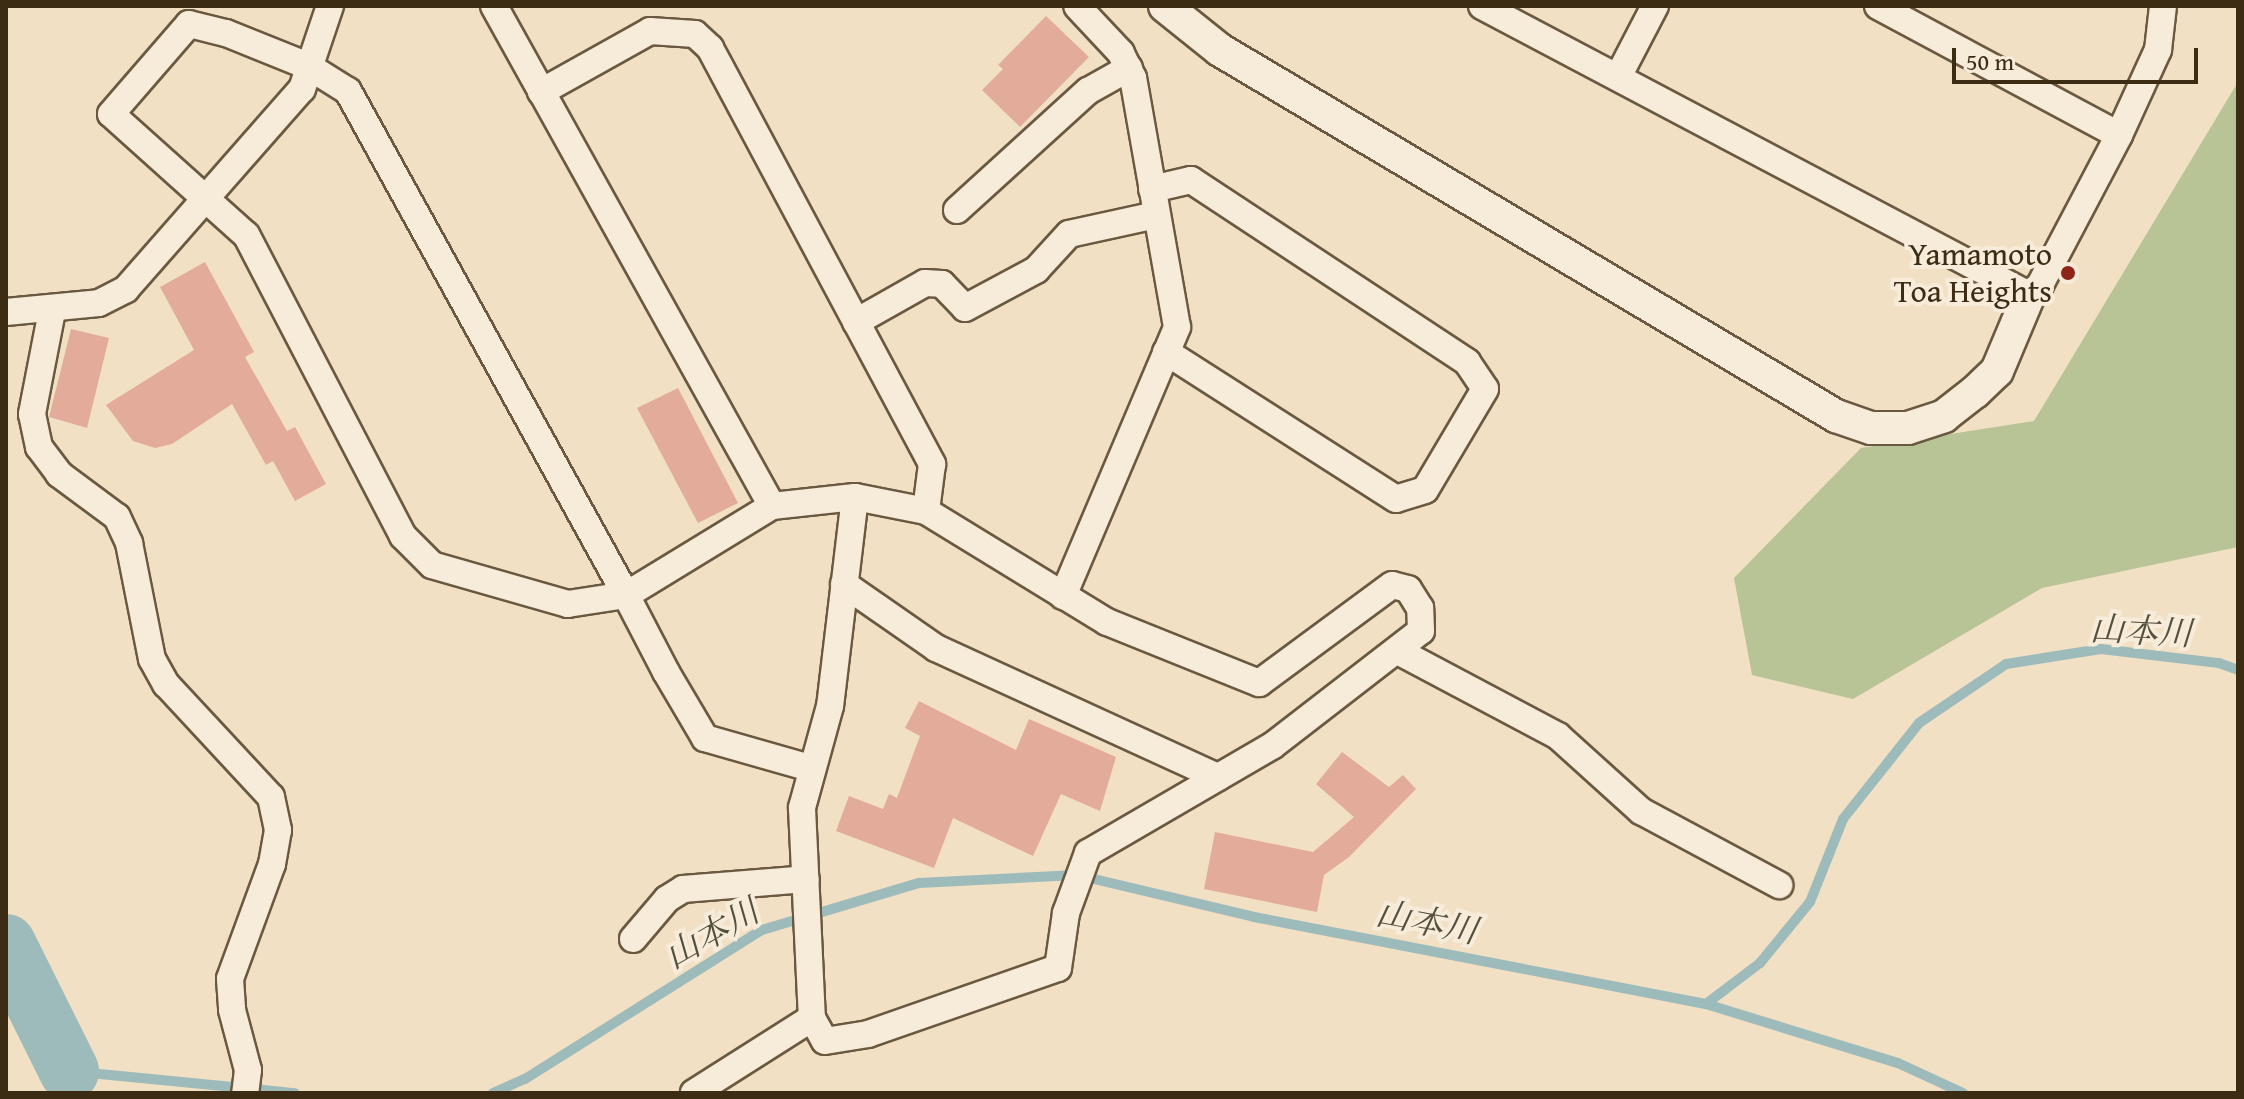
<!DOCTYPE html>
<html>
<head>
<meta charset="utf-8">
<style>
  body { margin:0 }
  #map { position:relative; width:2244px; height:1099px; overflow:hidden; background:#f2e0c4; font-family:"Gentium Book Plus","Noto Serif JP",serif }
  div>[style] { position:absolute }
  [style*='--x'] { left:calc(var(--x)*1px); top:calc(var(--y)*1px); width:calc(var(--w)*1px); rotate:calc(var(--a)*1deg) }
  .green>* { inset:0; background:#b8c396 }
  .stream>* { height:10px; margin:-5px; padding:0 5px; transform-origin:5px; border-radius:5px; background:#9dbbbb }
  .river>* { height:60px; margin:-30px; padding:0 30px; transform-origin:30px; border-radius:30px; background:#9dbbbb }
  .building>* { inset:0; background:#e3ab9a }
  .roads { filter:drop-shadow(2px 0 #6a5940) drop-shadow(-2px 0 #6a5940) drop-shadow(0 2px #6a5940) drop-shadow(0 -2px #6a5940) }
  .minor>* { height:26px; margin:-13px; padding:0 13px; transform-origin:13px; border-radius:13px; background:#f7ebd9 }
  .tertiary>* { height:32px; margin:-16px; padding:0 16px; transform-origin:16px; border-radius:16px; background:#f7ebd9 }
  .dots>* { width:22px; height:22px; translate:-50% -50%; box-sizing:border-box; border:4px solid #f7ebd9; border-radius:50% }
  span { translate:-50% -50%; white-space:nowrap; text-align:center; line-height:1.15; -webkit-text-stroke:8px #f7ebd9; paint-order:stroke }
  .poi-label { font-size:32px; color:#3d2c14 }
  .right { translate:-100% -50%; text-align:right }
  .water-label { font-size:34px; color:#55503e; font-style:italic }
  .frame { position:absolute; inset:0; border:8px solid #3d2c14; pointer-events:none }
  .scale { position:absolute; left:1952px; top:48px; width:246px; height:36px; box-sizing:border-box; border:4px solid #3d2c14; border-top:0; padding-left:10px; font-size:24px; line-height:28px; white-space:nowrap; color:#3d2c14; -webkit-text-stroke:6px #f7ebd9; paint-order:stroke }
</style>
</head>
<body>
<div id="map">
  <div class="green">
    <i style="clip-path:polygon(2238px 82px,2238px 547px,2042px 588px,1853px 699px,1752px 675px,1734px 578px,1861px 448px,2034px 421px)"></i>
  </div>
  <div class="stream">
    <i style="--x:1706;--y:1004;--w:201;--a:17.1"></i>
    <i style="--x:1898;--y:1063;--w:72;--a:24.8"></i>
    <i style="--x:69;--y:1071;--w:227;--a:5.6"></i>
    <i style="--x:69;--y:1071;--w:25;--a:61"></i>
    <i style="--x:493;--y:1093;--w:35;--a:-24"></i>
    <i style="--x:525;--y:1079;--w:280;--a:-32.2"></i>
    <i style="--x:762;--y:930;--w:164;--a:-16.7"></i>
    <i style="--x:919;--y:883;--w:158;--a:-2.9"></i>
    <i style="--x:1077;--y:875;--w:182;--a:13.3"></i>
    <i style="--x:1254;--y:917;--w:460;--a:10.9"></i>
    <i style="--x:1706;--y:1004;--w:68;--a:-37.2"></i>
    <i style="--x:1760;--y:963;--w:79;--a:-50.7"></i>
    <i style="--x:1810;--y:902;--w:89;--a:-68.3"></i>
    <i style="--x:1843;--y:819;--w:122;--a:-51.6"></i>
    <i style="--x:1919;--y:723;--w:105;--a:-34.1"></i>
    <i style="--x:2006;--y:664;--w:96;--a:-9"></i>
    <i style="--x:2101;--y:649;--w:119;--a:6.8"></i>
    <i style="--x:2219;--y:663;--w:20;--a:20"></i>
  </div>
  <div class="river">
    <i style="--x:6;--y:944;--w:142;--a:63.6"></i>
  </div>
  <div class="building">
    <i style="clip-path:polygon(1046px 16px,1089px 57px,1020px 127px,982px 90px,1003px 69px,998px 65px)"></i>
    <i style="clip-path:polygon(205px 262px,254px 352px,245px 357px,287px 431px,295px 427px,326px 484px,295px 501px,273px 461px,266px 465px,232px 404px,172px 444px,155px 448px,133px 441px,106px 405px,194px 350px,160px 287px)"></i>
    <i style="clip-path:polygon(71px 329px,109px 338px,87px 428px,49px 417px)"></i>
    <i style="clip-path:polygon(678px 388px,738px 503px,698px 523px,637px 408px)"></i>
    <i style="clip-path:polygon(919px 701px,1016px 750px,1029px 719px,1116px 757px,1100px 811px,1061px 794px,1033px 856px,953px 818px,934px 868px,836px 831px,849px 796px,883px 809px,889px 794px,897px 798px,920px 736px,905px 728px)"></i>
    <i style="clip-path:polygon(1342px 752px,1389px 787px,1403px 775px,1416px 789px,1349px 857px,1324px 875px,1317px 912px,1204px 889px,1215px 832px,1313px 852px,1354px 817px,1316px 784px)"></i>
  </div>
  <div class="roads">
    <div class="minor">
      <i style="--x:494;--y:6;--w:572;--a:60.93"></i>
      <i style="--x:772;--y:506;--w:83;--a:-6.2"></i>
      <i style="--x:855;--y:497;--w:210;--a:96.8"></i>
      <i style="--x:830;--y:706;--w:106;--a:105.4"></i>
      <i style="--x:802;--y:808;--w:210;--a:87.3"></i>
      <i style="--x:812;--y:1018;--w:140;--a:147.6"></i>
      <i style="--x:1482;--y:6;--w:619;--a:27.85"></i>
      <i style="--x:2029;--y:295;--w:15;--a:-42"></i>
      <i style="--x:2040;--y:285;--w:170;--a:-62.2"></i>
      <i style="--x:2119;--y:135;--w:94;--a:-65.4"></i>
      <i style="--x:2158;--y:50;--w:44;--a:-83.5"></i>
      <i style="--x:1878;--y:6;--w:273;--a:28.2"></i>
      <i style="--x:1618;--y:77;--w:80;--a:-62.5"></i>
      <i style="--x:541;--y:92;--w:125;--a:-29.2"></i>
      <i style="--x:650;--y:31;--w:45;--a:3.8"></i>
      <i style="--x:695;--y:34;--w:21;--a:43"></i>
      <i style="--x:710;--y:48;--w:472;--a:61.9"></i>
      <i style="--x:932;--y:464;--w:47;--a:97.3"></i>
      <i style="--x:1152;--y:189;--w:40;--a:-13"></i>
      <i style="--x:1191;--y:180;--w:331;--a:33.4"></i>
      <i style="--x:1467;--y:362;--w:32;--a:56"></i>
      <i style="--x:1485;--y:389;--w:117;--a:120.7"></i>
      <i style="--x:1425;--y:490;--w:30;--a:163"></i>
      <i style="--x:1396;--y:499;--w:273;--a:-147.4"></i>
      <i style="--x:957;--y:210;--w:177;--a:-42.3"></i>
      <i style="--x:1088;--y:91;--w:47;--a:-29.3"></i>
      <i style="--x:52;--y:311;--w:105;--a:101"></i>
      <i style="--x:32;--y:414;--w:34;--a:78"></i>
      <i style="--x:39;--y:447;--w:34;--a:53"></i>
      <i style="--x:59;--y:474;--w:72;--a:36.6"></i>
      <i style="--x:117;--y:517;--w:29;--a:65"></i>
      <i style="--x:129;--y:543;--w:118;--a:78.8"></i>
      <i style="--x:152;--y:659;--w:29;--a:61"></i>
      <i style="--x:166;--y:684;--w:154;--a:47.1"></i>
      <i style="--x:271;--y:797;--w:34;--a:78"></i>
      <i style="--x:278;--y:830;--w:35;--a:100"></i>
      <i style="--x:272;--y:864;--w:122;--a:110.1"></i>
      <i style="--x:230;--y:979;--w:31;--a:86"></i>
      <i style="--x:232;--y:1010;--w:62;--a:75.1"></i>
      <i style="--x:248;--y:1070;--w:23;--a:97"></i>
      <i style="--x:6;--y:312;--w:93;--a:-5.5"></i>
      <i style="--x:99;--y:303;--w:30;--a:-27"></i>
      <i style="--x:126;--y:289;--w:266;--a:-48.7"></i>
      <i style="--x:302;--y:89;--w:88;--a:-71.4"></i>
      <i style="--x:856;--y:322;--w:79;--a:-29.5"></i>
      <i style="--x:925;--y:283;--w:17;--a:3"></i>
      <i style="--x:942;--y:284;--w:33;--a:46"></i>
      <i style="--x:965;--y:308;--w:81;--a:-28.2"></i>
      <i style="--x:1036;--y:270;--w:49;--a:-47.5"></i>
      <i style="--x:1069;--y:234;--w:89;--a:-12.3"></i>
      <i style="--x:772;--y:506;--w:171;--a:148.6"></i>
      <i style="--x:626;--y:595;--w:59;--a:171.2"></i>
      <i style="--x:568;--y:604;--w:141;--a:-164"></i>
      <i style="--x:432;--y:565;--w:41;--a:-135"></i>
      <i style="--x:403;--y:536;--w:339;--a:-117.5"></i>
      <i style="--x:246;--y:235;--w:181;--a:-138.1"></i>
      <i style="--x:111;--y:114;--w:119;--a:-49.1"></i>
      <i style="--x:189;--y:24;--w:38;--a:14"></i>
      <i style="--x:226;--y:33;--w:88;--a:21.9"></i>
      <i style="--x:308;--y:66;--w:47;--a:32"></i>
      <i style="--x:348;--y:91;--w:576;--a:61.12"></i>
      <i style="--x:626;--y:595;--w:87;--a:62.5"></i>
      <i style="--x:666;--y:672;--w:77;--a:59.4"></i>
      <i style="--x:705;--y:738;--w:109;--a:15.9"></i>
      <i style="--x:844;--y:584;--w:112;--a:34.8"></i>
      <i style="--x:936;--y:648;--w:310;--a:24.6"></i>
      <i style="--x:1063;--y:596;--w:292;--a:-67"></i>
      <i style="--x:1177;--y:327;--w:253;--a:-100"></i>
      <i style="--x:1133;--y:78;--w:28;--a:-116"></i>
      <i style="--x:1121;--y:53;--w:64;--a:-133.1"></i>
      <i style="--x:1398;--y:651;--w:181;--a:28"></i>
      <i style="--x:1558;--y:736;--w:112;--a:42.1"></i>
      <i style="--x:1641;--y:811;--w:157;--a:28.2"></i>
      <i style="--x:633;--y:939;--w:52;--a:-49.6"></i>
      <i style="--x:667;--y:899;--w:19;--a:-32"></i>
      <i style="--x:683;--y:889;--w:123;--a:-4.6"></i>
      <i style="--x:812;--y:1018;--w:26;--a:61"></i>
      <i style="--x:825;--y:1041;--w:44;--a:-9.2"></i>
      <i style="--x:868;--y:1034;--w:201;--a:-19.2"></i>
      <i style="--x:1058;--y:968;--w:56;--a:-81.7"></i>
      <i style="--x:1066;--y:913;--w:64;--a:-69.9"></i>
      <i style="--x:1088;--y:853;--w:213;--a:-30.2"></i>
      <i style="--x:1272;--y:746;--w:188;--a:-37.7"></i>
      <i style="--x:1421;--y:631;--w:23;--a:-92"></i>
      <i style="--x:1420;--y:608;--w:22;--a:-122"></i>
      <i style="--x:1408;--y:589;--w:16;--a:-166"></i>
      <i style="--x:1392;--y:585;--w:165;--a:143.6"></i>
      <i style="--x:1259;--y:683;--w:164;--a:-158.1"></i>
      <i style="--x:1107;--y:622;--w:212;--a:-148.5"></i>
      <i style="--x:926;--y:511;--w:72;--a:-168.8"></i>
    </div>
    <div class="tertiary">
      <i style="--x:1165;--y:6;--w:70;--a:38.7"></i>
      <i style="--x:1220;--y:50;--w:717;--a:30.72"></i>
      <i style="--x:1836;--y:416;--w:37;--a:19"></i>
      <i style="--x:1871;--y:428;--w:37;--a:0"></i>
      <i style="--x:1908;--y:428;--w:38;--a:-18"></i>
      <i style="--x:1944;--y:416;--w:39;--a:-38"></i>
      <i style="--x:1975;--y:392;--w:30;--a:-44"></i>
      <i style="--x:1997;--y:371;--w:82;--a:-67.2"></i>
    </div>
  </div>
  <div class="dots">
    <i style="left:2068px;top:273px;background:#8f2418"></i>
  </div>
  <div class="poi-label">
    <span class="right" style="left:2052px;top:273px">Yamamoto<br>Toa Heights</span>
  </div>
  <div class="water-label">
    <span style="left:2141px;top:630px;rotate:3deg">山本川</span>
    <span style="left:1427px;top:921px;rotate:11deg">山本川</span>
    <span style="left:711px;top:933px;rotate:-30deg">山本川</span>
  </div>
  <div class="frame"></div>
  <div class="scale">50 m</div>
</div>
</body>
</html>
